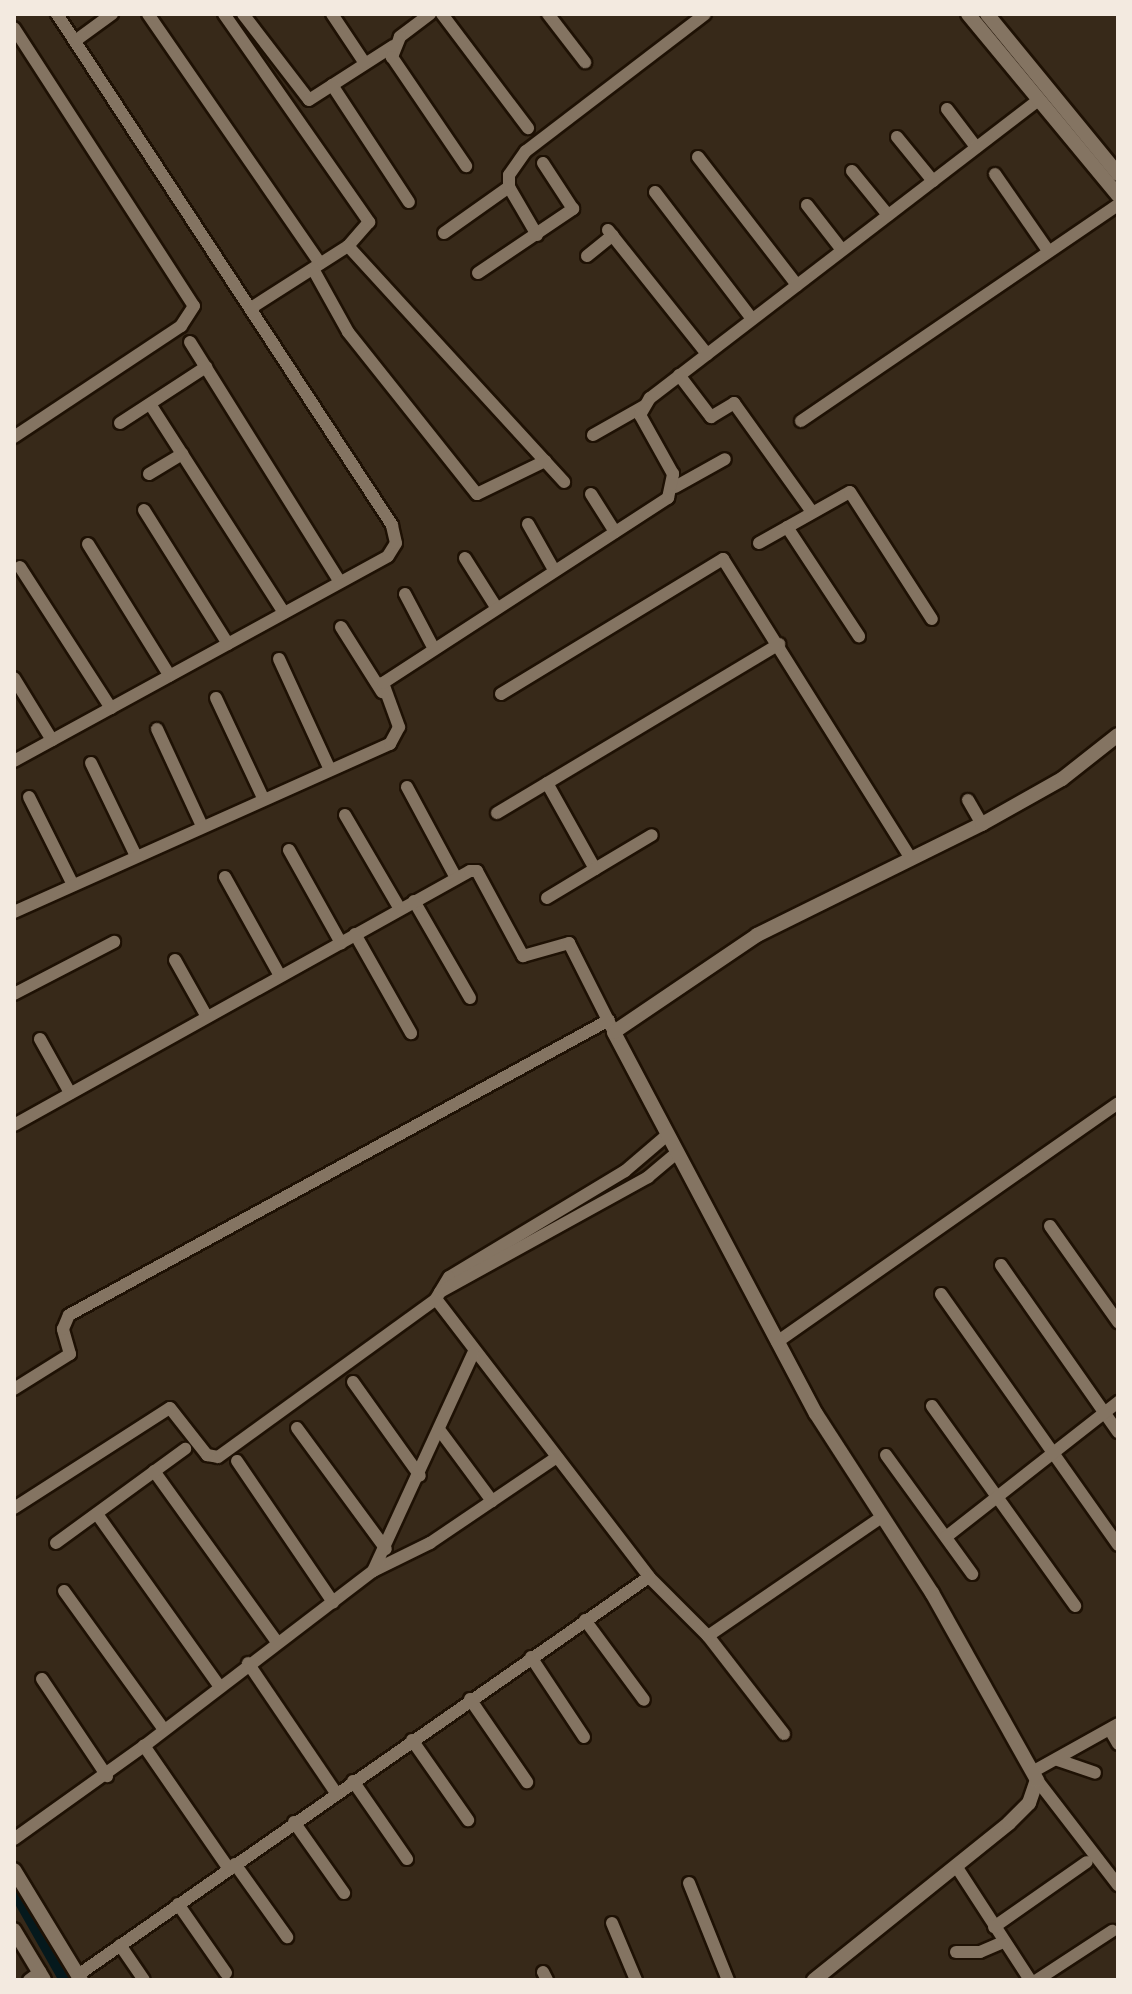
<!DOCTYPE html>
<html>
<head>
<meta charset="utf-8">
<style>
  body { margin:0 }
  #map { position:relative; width:1132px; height:1994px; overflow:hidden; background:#372919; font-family:"Sofia Sans Condensed",sans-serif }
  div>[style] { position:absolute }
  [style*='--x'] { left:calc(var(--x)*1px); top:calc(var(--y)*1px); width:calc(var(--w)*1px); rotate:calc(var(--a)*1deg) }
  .canal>* { height:12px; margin:-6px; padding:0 6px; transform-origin:6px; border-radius:6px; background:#05191d }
  .roads { filter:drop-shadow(2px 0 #1e1104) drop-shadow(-2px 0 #1e1104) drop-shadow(0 2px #1e1104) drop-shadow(0 -2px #1e1104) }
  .minor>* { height:12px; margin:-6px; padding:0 6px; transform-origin:6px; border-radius:6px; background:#847462 }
  .tertiary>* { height:14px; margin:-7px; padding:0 7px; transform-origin:7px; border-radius:7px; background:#847462 }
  span { translate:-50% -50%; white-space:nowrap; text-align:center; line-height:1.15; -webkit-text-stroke:6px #372919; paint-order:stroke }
  .frame { position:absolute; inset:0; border:16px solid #f3eae0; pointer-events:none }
</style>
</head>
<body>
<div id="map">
  <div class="canal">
    <i style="--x:14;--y:1890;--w:103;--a:60.5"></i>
  </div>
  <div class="roads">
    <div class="minor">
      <i style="--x:148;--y:14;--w:303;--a:55.4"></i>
      <i style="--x:224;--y:14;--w:254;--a:55.1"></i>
      <i style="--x:369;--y:222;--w:32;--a:131"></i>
      <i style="--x:348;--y:246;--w:115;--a:147.4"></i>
      <i style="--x:243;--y:14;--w:108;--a:52.5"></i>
      <i style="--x:309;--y:100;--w:100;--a:-32.7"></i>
      <i style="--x:332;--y:14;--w:58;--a:56.3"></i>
      <i style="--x:430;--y:14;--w:38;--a:143"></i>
      <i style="--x:400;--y:37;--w:22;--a:112"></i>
      <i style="--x:392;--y:57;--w:132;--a:55.8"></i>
      <i style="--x:442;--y:14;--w:143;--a:53"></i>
      <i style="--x:548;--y:14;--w:61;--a:52.4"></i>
      <i style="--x:14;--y:28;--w:331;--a:57.1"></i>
      <i style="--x:194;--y:306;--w:24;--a:123"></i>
      <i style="--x:181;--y:326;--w:201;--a:146.4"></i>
      <i style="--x:75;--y:41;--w:46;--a:-36.1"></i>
      <i style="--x:332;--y:85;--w:140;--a:56.7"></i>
      <i style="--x:947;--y:109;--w:48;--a:52.7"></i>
      <i style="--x:897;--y:137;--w:57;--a:50.7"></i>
      <i style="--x:698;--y:157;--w:162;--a:52.3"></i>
      <i style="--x:852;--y:171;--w:57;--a:50.7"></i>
      <i style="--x:995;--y:174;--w:91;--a:55.3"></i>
      <i style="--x:655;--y:192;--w:160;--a:52.6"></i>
      <i style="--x:807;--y:205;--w:57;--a:52.1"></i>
      <i style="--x:608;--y:230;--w:159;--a:51.4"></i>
      <i style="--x:444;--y:233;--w:80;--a:-35.3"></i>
      <i style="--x:537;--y:235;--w:56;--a:-120.3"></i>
      <i style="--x:509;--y:187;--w:12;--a:-90"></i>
      <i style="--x:509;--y:175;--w:29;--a:-55"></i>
      <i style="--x:526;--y:151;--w:225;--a:-37.4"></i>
      <i style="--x:348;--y:246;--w:320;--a:47.5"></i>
      <i style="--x:587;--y:256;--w:33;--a:-39"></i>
      <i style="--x:313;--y:269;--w:72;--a:60.9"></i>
      <i style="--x:348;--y:332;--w:207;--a:51.5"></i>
      <i style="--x:477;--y:494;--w:76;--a:-25.9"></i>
      <i style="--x:478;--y:273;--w:115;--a:-34"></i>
      <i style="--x:573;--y:209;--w:55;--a:-123.1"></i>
      <i style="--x:190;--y:342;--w:283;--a:58"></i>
      <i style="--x:679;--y:375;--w:53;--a:52.7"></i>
      <i style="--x:711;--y:417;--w:27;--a:-31"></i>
      <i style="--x:734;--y:403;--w:134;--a:54.4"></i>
      <i style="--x:150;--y:404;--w:248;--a:57.3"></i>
      <i style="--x:801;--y:421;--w:384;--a:-34.3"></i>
      <i style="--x:120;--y:423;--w:103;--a:-33.1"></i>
      <i style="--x:593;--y:435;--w:59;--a:-29.6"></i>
      <i style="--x:149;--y:474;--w:39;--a:-31"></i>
      <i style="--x:675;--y:487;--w:57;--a:-29.2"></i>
      <i style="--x:591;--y:494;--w:45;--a:57.7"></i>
      <i style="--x:144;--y:510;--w:158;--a:57.9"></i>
      <i style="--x:528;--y:524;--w:53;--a:60.5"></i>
      <i style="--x:787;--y:527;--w:131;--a:56.6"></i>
      <i style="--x:759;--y:543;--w:104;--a:-29.3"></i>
      <i style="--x:850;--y:492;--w:151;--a:57.2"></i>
      <i style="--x:88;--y:544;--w:155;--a:58.2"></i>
      <i style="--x:465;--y:558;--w:58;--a:57.7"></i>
      <i style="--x:20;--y:567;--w:168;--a:57.2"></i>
      <i style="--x:405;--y:594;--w:62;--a:62.2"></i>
      <i style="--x:341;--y:627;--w:77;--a:57.8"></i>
      <i style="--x:279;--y:659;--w:122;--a:65.3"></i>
      <i style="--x:14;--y:678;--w:73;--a:58.5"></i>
      <i style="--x:501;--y:694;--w:260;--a:-31.3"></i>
      <i style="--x:723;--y:559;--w:354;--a:57.9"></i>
      <i style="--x:216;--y:698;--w:110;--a:64.8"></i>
      <i style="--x:157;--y:729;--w:107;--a:65.1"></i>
      <i style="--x:14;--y:761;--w:426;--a:-28.7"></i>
      <i style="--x:388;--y:556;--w:15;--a:-58"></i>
      <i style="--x:396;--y:543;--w:18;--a:-103"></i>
      <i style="--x:392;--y:525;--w:611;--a:-123.25"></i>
      <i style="--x:91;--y:763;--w:103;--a:64.2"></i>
      <i style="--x:547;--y:783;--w:98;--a:60.8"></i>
      <i style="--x:595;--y:869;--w:56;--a:148.9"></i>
      <i style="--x:407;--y:787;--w:103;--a:61.7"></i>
      <i style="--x:29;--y:797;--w:98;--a:63.4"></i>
      <i style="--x:968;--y:800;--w:28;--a:60"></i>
      <i style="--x:497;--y:813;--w:329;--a:-30.9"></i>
      <i style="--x:345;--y:815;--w:109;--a:59.7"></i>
      <i style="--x:289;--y:850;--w:107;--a:60.8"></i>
      <i style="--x:595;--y:869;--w:66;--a:-30.8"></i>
      <i style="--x:225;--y:877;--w:113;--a:60.9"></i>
      <i style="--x:414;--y:901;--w:112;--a:60"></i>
      <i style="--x:14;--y:912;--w:412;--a:-24.1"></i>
      <i style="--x:390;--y:744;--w:19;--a:-62"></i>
      <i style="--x:399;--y:727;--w:47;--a:-110"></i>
      <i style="--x:383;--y:683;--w:340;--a:-33"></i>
      <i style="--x:668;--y:498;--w:25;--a:-78"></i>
      <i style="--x:673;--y:474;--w:68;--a:-119.2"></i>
      <i style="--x:640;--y:415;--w:20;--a:-60"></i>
      <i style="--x:650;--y:398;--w:489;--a:-37.5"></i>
      <i style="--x:355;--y:934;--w:114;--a:60.5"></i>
      <i style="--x:175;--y:960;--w:65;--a:60.7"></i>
      <i style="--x:14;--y:994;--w:113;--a:-27.5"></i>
      <i style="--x:40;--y:1039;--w:62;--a:60.9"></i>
      <i style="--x:14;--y:1125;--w:522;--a:-29.12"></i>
      <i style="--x:470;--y:871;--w:7;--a:0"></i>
      <i style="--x:477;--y:871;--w:97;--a:61.6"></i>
      <i style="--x:523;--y:956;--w:48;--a:-15.8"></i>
      <i style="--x:569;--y:943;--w:100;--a:63.2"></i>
      <i style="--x:666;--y:1136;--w:54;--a:139.5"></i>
      <i style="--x:625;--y:1171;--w:205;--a:148.9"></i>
      <i style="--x:449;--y:1277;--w:26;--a:121"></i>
      <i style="--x:436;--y:1299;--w:350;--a:52.5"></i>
      <i style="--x:649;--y:1577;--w:83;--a:45"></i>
      <i style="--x:708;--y:1636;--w:124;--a:52.2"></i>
      <i style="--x:1050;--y:1226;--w:118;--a:54.7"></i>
      <i style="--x:1001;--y:1265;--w:204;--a:55"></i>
      <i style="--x:440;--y:1292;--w:238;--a:-28.9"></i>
      <i style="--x:648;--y:1177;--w:35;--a:-40"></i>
      <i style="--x:941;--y:1294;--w:307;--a:54.8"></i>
      <i style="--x:777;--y:1342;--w:416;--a:-35"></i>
      <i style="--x:353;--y:1382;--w:115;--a:54.5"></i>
      <i style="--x:14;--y:1389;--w:66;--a:-32"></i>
      <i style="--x:70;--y:1354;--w:26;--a:-106"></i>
      <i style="--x:63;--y:1329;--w:15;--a:-67"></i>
      <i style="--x:69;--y:1315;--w:615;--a:-28.65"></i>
      <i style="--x:932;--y:1406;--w:246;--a:54.4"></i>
      <i style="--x:297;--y:1428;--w:150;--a:53.7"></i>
      <i style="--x:441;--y:1432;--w:86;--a:53.5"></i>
      <i style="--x:886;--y:1455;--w:147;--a:54.1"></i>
      <i style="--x:237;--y:1461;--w:171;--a:55.8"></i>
      <i style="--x:154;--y:1471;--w:211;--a:54.3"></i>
      <i style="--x:14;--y:1508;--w:185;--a:-32.7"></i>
      <i style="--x:170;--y:1408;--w:60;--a:51.8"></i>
      <i style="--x:207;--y:1455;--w:11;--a:10"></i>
      <i style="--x:218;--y:1457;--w:269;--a:-35.9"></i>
      <i style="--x:97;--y:1514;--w:209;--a:54.6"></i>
      <i style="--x:946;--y:1537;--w:219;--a:-38.1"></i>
      <i style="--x:56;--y:1543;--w:160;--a:-36.1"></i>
      <i style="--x:373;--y:1571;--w:64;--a:-26.2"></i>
      <i style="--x:430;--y:1543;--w:153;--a:-34.1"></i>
      <i style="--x:64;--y:1591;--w:168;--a:54.2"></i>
      <i style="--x:585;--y:1620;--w:99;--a:53.6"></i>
      <i style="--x:708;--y:1636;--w:211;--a:-34.4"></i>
      <i style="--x:531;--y:1657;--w:96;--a:56.5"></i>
      <i style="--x:248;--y:1663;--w:157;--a:55.9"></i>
      <i style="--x:42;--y:1679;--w:117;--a:56.2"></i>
      <i style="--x:470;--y:1699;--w:101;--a:55.5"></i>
      <i style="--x:1110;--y:1730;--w:16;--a:60"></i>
      <i style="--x:412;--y:1740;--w:98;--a:55"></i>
      <i style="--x:1058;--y:1760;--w:39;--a:19"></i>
      <i style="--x:1034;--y:1771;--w:96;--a:-29.2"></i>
      <i style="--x:1037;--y:1780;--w:133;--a:52.4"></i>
      <i style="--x:353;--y:1781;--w:95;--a:55.3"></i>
      <i style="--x:294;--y:1822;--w:87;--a:54.8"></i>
      <i style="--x:14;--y:1839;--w:160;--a:-35.6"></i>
      <i style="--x:235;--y:1864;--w:90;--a:54.5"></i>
      <i style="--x:956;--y:1866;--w:136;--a:57"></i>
      <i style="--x:229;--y:1869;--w:150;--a:-124.6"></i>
      <i style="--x:144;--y:1746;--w:288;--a:-37.4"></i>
      <i style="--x:373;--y:1571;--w:239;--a:-65.3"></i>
      <i style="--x:689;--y:1883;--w:105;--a:68.1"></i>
      <i style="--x:178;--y:1904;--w:84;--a:55.2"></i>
      <i style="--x:612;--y:1923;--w:62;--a:67.2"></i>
      <i style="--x:994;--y:1927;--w:113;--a:-35"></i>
      <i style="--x:120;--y:1945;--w:42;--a:55.6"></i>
      <i style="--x:956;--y:1952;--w:24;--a:0"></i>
      <i style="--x:980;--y:1952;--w:26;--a:-23"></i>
      <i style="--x:543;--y:1972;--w:9;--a:63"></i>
      <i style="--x:78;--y:1975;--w:696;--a:-34.88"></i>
      <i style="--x:29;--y:1980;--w:14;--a:-36"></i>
      <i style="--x:1037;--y:1980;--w:90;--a:-33.2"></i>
    </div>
    <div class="tertiary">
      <i style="--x:968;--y:14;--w:235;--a:50.4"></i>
      <i style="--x:987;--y:14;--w:207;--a:50.7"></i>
      <i style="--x:14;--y:1870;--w:129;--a:58.7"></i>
      <i style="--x:14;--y:1930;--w:58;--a:59"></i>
      <i style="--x:814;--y:1980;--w:250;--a:-38.8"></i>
      <i style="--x:1009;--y:1823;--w:28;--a:-45"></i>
      <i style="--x:1029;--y:1803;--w:24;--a:-71"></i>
      <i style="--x:1037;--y:1780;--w:214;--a:-119.3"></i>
      <i style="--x:932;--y:1593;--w:213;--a:-122.9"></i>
      <i style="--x:816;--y:1414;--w:432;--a:-117.9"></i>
      <i style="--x:614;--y:1032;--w:173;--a:-34.1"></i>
      <i style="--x:757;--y:935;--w:251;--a:-26.3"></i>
      <i style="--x:982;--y:824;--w:92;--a:-29.4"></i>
      <i style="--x:1062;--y:779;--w:71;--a:-38.2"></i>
    </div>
  </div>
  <div class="frame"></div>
</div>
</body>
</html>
